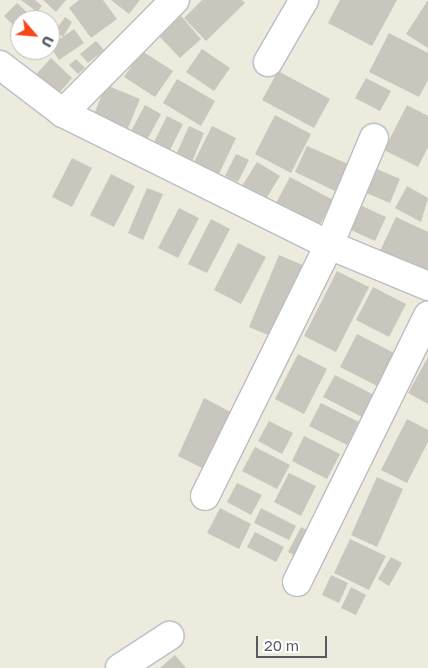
<!DOCTYPE html>
<html>
<head>
<meta charset="utf-8">
<style>
  body { margin:0 }
  #map { position:relative; width:428px; height:668px; overflow:hidden; background:#ecebde; font-family:"Golos Text",sans-serif }
  div>[style] { position:absolute }
  [style*='--x'] { left:calc(var(--x)*1px); top:calc(var(--y)*1px); width:calc(var(--w)*1px); rotate:calc(var(--a)*1deg) }
  .building>* { inset:0; background:#c9c7bd }
  .roads { filter:drop-shadow(1px 0 #bbbdc4) drop-shadow(-1px 0 #bbbdc4) drop-shadow(0 1px #bbbdc4) drop-shadow(0 -1px #bbbdc4) }
  .minor>* { height:28px; margin:-14px; padding:0 14px; transform-origin:14px; border-radius:14px; background:#fff }
  span { translate:-50% -50%; white-space:nowrap; text-align:center; line-height:1.15; -webkit-text-stroke:4px #fff; paint-order:stroke }
  .north { position:absolute; left:10px; top:10px; width:50px; height:50px; box-sizing:border-box; background:#fff; border:1px solid #bcbdc0; border-radius:50%; rotate:117deg; font-size:14px; font-weight:700; line-height:20px; text-align:center; color:#575a61 }
  .north::after { content:''; display:block; margin:auto; width:18px; height:22px; background:#f94618; clip-path:polygon(50% 0,100% 100%,50% 72%,0 100%) }
  .scale { position:absolute; left:256px; top:636px; width:71px; height:22px; box-sizing:border-box; border:2px solid #575a61; border-top:0; padding-left:6px; font-size:15px; line-height:18px; white-space:nowrap; color:#575a61; -webkit-text-stroke:4px #fff; paint-order:stroke }
</style>
</head>
<body>
<div id="map">
  <div class="building">
    <i style="clip-path:polygon(21px 0,35px 0,42px 6px,37px 12px)"></i>
    <i style="clip-path:polygon(43px 0,66px 0,56px 12px)"></i>
    <i style="clip-path:polygon(79px 0,103px 0,117px 19px,91px 38px,69px 8px)"></i>
    <i style="clip-path:polygon(111px 0,140px 0,129px 14px)"></i>
    <i style="clip-path:polygon(202px 0,242px 0,245px 3px,206px 41px,184px 18px)"></i>
    <i style="clip-path:polygon(340px 0,397px 0,372px 46px,328px 23px)"></i>
    <i style="clip-path:polygon(428px 0,428px 48px,406px 34px)"></i>
    <i style="clip-path:polygon(17px 3px,31px 16px,20px 20px,18px 30px,4px 16px)"></i>
    <i style="clip-path:polygon(181px 16px,201px 39px,180px 58px,159px 36px)"></i>
    <i style="clip-path:polygon(65px 17px,72px 22px,63px 37px,55px 31px)"></i>
    <i style="clip-path:polygon(74px 29px,84px 43px,59px 60px,50px 46px)"></i>
    <i style="clip-path:polygon(389px 33px,428px 53px,428px 80px,419px 97px,369px 72px)"></i>
    <i style="clip-path:polygon(96px 41px,104px 50px,88px 63px,80px 54px)"></i>
    <i style="clip-path:polygon(202px 49px,230px 68px,214px 91px,186px 72px)"></i>
    <i style="clip-path:polygon(142px 51px,173px 71px,155px 97px,124px 77px)"></i>
    <i style="clip-path:polygon(51px 58px,72px 78px,54px 99px,32px 79px)"></i>
    <i style="clip-path:polygon(76px 59px,85px 68px,78px 74px,69px 65px)"></i>
    <i style="clip-path:polygon(278px 71px,330px 99px,314px 128px,262px 100px)"></i>
    <i style="clip-path:polygon(366px 78px,391px 91px,380px 111px,355px 98px)"></i>
    <i style="clip-path:polygon(177px 79px,215px 101px,201px 126px,163px 103px)"></i>
    <i style="clip-path:polygon(106px 85px,140px 99px,128px 128px,94px 114px)"></i>
    <i style="clip-path:polygon(145px 105px,161px 114px,147px 140px,131px 131px)"></i>
    <i style="clip-path:polygon(407px 105px,428px 116px,428px 147px,418px 167px,384px 150px)"></i>
    <i style="clip-path:polygon(275px 115px,311px 134px,291px 173px,255px 154px)"></i>
    <i style="clip-path:polygon(167px 116px,183px 124px,169px 152px,153px 144px)"></i>
    <i style="clip-path:polygon(189px 126px,204px 133px,192px 162px,176px 155px)"></i>
    <i style="clip-path:polygon(212px 126px,236px 138px,218px 176px,193px 164px)"></i>
    <i style="clip-path:polygon(307px 146px,348px 164px,335px 191px,295px 172px)"></i>
    <i style="clip-path:polygon(236px 154px,249px 160px,238px 182px,225px 176px)"></i>
    <i style="clip-path:polygon(72px 158px,92px 168px,72px 207px,52px 197px)"></i>
    <i style="clip-path:polygon(257px 162px,280px 176px,266px 199px,242px 186px)"></i>
    <i style="clip-path:polygon(370px 166px,400px 179px,390px 203px,359px 190px)"></i>
    <i style="clip-path:polygon(111px 174px,135px 186px,114px 227px,90px 215px)"></i>
    <i style="clip-path:polygon(290px 177px,333px 200px,319px 226px,276px 203px)"></i>
    <i style="clip-path:polygon(407px 186px,428px 198px,421px 222px,395px 208px)"></i>
    <i style="clip-path:polygon(147px 188px,163px 194px,143px 240px,128px 233px)"></i>
    <i style="clip-path:polygon(360px 205px,386px 217px,375px 241px,349px 229px)"></i>
    <i style="clip-path:polygon(179px 208px,199px 218px,178px 258px,158px 248px)"></i>
    <i style="clip-path:polygon(396px 217px,428px 232px,428px 273px,380px 251px)"></i>
    <i style="clip-path:polygon(211px 219px,230px 229px,207px 273px,188px 264px)"></i>
    <i style="clip-path:polygon(238px 243px,266px 257px,241px 304px,214px 290px)"></i>
    <i style="clip-path:polygon(279px 255px,305px 266px,275px 338px,249px 327px)"></i>
    <i style="clip-path:polygon(337px 271px,369px 287px,336px 352px,304px 336px)"></i>
    <i style="clip-path:polygon(373px 287px,406px 304px,389px 337px,356px 320px)"></i>
    <i style="clip-path:polygon(357px 334px,396px 354px,379px 387px,340px 367px)"></i>
    <i style="clip-path:polygon(298px 354px,327px 369px,304px 414px,275px 399px)"></i>
    <i style="clip-path:polygon(428px 357px,428px 404px,408px 393px)"></i>
    <i style="clip-path:polygon(335px 375px,374px 395px,362px 417px,323px 397px)"></i>
    <i style="clip-path:polygon(204px 398px,240px 417px,212px 473px,178px 456px)"></i>
    <i style="clip-path:polygon(321px 403px,359px 422px,347px 445px,309px 426px)"></i>
    <i style="clip-path:polygon(407px 419px,428px 430px,428px 442px,407px 483px,381px 470px)"></i>
    <i style="clip-path:polygon(269px 421px,293px 433px,282px 454px,258px 441px)"></i>
    <i style="clip-path:polygon(304px 436px,340px 454px,327px 479px,292px 461px)"></i>
    <i style="clip-path:polygon(255px 447px,290px 465px,277px 489px,242px 471px)"></i>
    <i style="clip-path:polygon(289px 473px,316px 486px,301px 516px,274px 502px)"></i>
    <i style="clip-path:polygon(377px 477px,403px 489px,377px 547px,351px 535px)"></i>
    <i style="clip-path:polygon(237px 483px,262px 495px,251px 515px,227px 502px)"></i>
    <i style="clip-path:polygon(220px 508px,251px 524px,239px 549px,207px 533px)"></i>
    <i style="clip-path:polygon(261px 508px,296px 526px,289px 540px,254px 523px)"></i>
    <i style="clip-path:polygon(301px 527px,312px 533px,299px 558px,288px 552px)"></i>
    <i style="clip-path:polygon(255px 532px,284px 547px,276px 562px,247px 547px)"></i>
    <i style="clip-path:polygon(350px 539px,386px 556px,369px 590px,334px 573px)"></i>
    <i style="clip-path:polygon(391px 557px,402px 563px,389px 586px,378px 579px)"></i>
    <i style="clip-path:polygon(331px 575px,348px 583px,339px 603px,322px 595px)"></i>
    <i style="clip-path:polygon(351px 587px,366px 595px,356px 615px,341px 608px)"></i>
    <i style="clip-path:polygon(175px 655px,186px 668px,160px 668px)"></i>
  </div>
  <div class="roads">
    <div class="minor">
      <i style="--x:268;--y:62;--w:72;--a:-59.9"></i>
      <i style="--x:0;--y:65;--w:79;--a:37.3"></i>
      <i style="--x:63;--y:113;--w:297;--a:26.4"></i>
      <i style="--x:329;--y:245;--w:107;--a:22.5"></i>
      <i style="--x:63;--y:113;--w:159;--a:-45.3"></i>
      <i style="--x:205;--y:496;--w:280;--a:-63.7"></i>
      <i style="--x:329;--y:245;--w:116;--a:-67.2"></i>
      <i style="--x:297;--y:582;--w:297;--a:-63.8"></i>
      <i style="--x:120;--y:668;--w:59;--a:-33.1"></i>
    </div>
  </div>
  <div class="north">U</div>
  <div class="scale">20 m</div>
</div>
</body>
</html>
